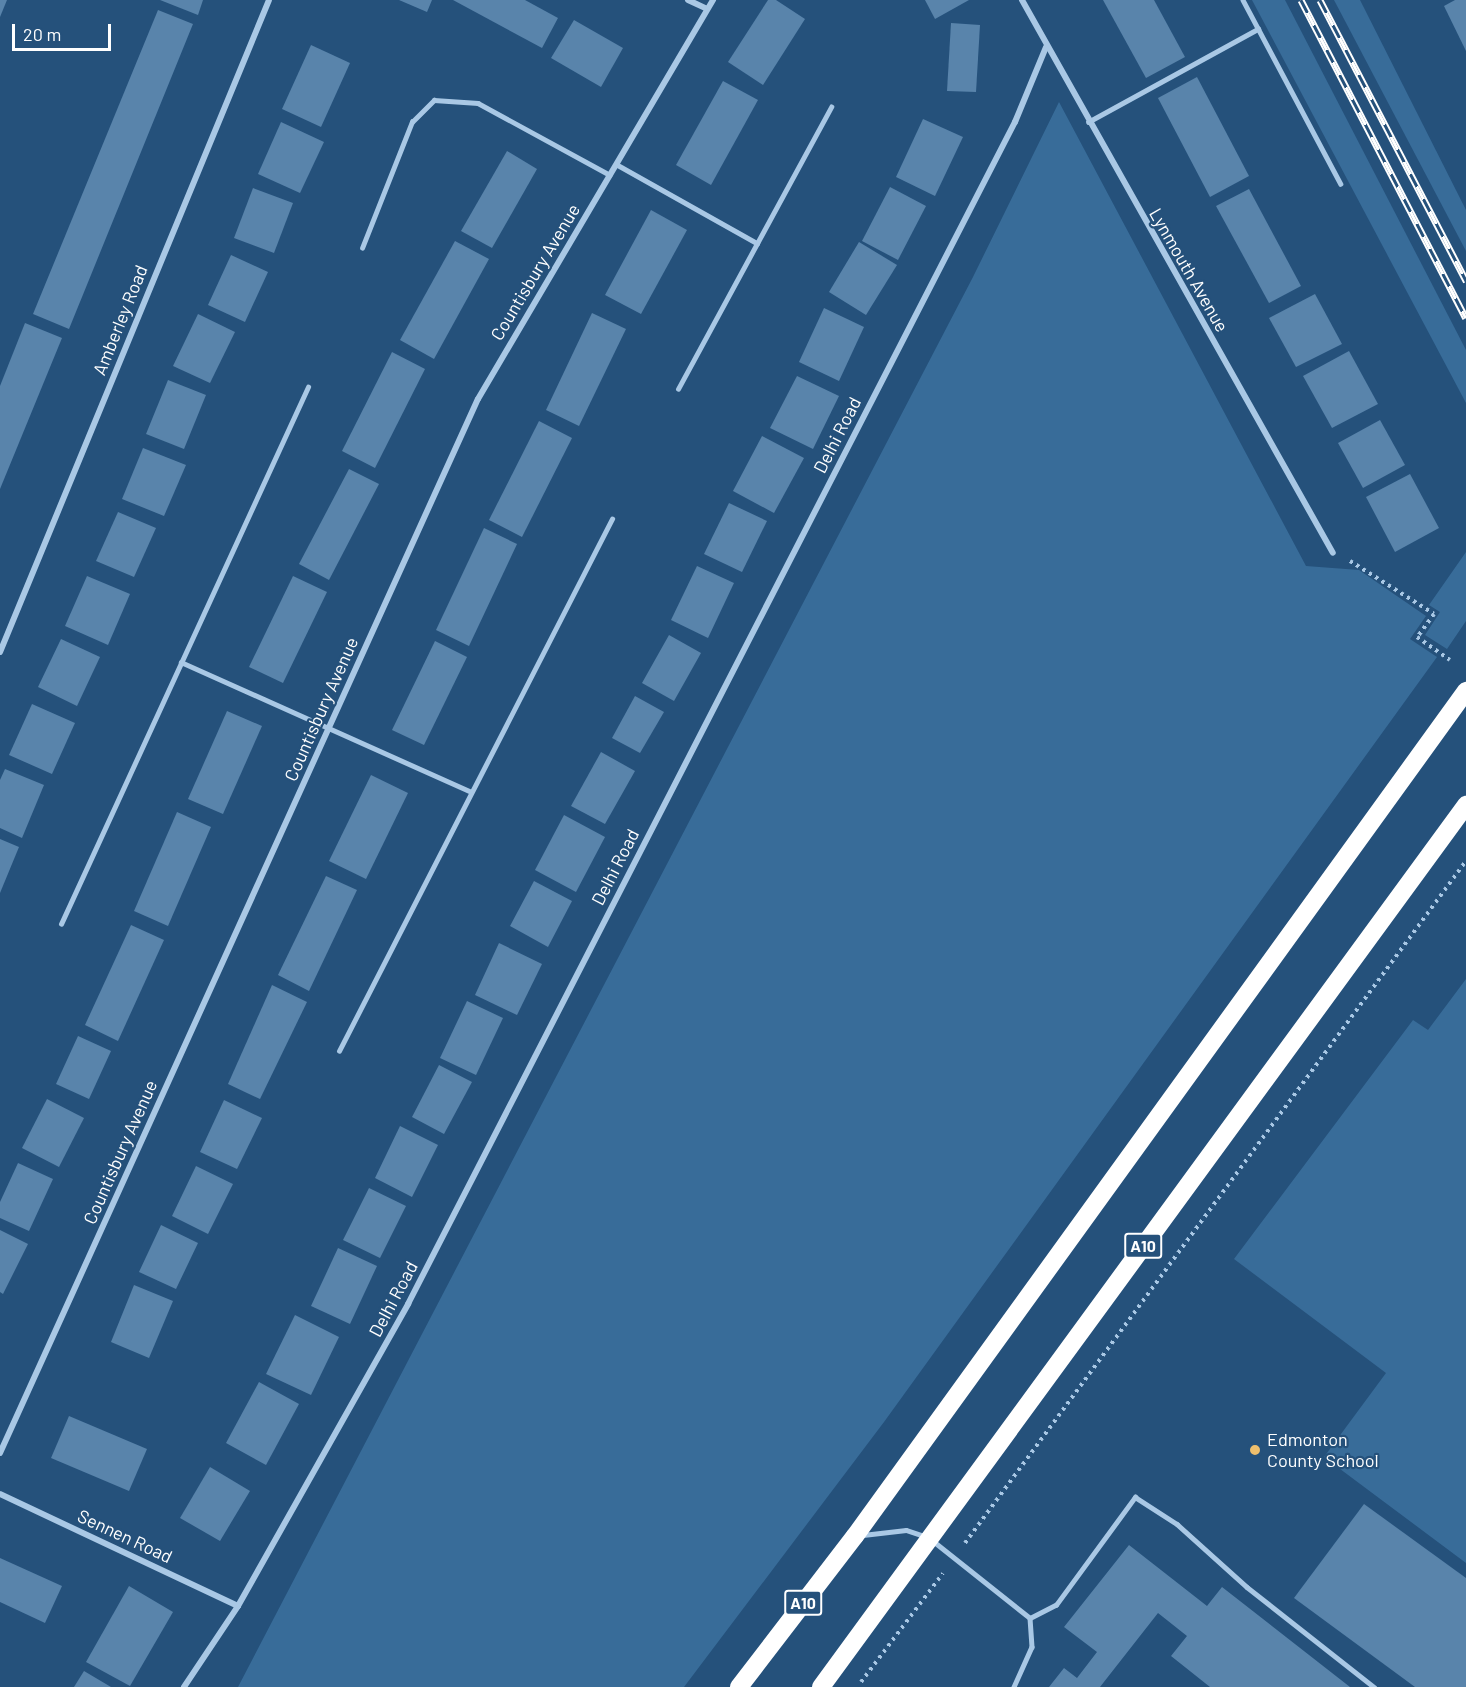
<!DOCTYPE html>
<html>
<head>
<meta charset="utf-8">
<style>
  body { margin:0 }
  #map { position:relative; width:1466px; height:1687px; overflow:hidden; background:#25517b; font-family:Barlow,sans-serif }
  div>[style] { position:absolute }
  [style*='--x'] { left:calc(var(--x)*1px); top:calc(var(--y)*1px); width:calc(var(--w)*1px); rotate:calc(var(--a)*1deg) }
  .green>* { inset:0; background:#386c99 }
  .building>* { inset:0; background:#5984ab }
  .path>* { height:4px; margin-top:-2px; transform-origin:0; background:repeating-linear-gradient(90deg,#a9c8e5 0 3px,transparent 0 7.5px) }
  .lane>* { height:4.5px; margin:-2.25px; padding:0 2.25px; transform-origin:2.25px; border-radius:2.25px; background:#a9c8e5 }
  .street>* { height:6px; margin:-3px; padding:0 3px; transform-origin:3px; border-radius:3px; background:#a9c8e5 }
  .highway>* { height:18px; margin:-9px; padding:0 9px; transform-origin:9px; border-radius:9px; background:#fff }
  .rail>* { height:7px; margin-top:-3.5px; transform-origin:0; background:repeating-linear-gradient(90deg,#25517b 0 14px,#fff 0 28px); box-sizing:border-box; border-block:2px solid #fff }
  .dots>* { width:16px; height:16px; translate:-50% -50%; box-sizing:border-box; border:3px solid #25517b; border-radius:50% }
  span { translate:-50% -50%; white-space:nowrap; text-align:center; line-height:1.15; -webkit-text-stroke:4.5px #25517b; paint-order:stroke }
  .shield-label span { padding:2px 4px; background:#25517b; border:2px solid; border-radius:4px; -webkit-text-stroke-width:0 }
  .shield-label { font-size:16px; color:#fff; font-weight:700 }
  .street-label { font-size:18px; color:#fff }
  .poi-label { font-size:18px; color:#fff }
  .left { translate:0 -50%; text-align:left }
  .scale { position:absolute; left:12px; top:24px; width:99px; height:27px; box-sizing:border-box; border:3px solid #fff; border-top:0; padding-left:8px; font-size:18px; line-height:21px; white-space:nowrap; color:#fff; -webkit-text-stroke:4px #25517b; paint-order:stroke }
</style>
</head>
<body>
<div id="map">
  <div class="green">
    <i style="clip-path:polygon(1252px 0,1285px 0,1466px 350px,1466px 403px)"></i>
    <i style="clip-path:polygon(1334px 0,1360px 0,1466px 210px,1466px 251px)"></i>
    <i style="clip-path:polygon(1059px 102px,1306px 566px,1359px 570px,1426px 616px,1410px 639px,1437px 657px,884px 1422px,684px 1687px,238px 1687px,973px 277px)"></i>
    <i style="clip-path:polygon(1466px 552px,1466px 621px,1447px 649px,1425px 635px,1440px 612px,1429px 605px)"></i>
    <i style="clip-path:polygon(1466px 979px,1466px 1563px,1324px 1457px,1386px 1373px,1234px 1259px,1413px 1020px,1428px 1030px)"></i>
  </div>
  <div class="building">
    <i style="clip-path:polygon(0 0,7px 0,0 17px)"></i>
    <i style="clip-path:polygon(160px 0,203px 0,198px 15px)"></i>
    <i style="clip-path:polygon(399px 0,432px 0,427px 12px)"></i>
    <i style="clip-path:polygon(453px 0,525px 0,558px 18px,542px 48px)"></i>
    <i style="clip-path:polygon(768px 0,776px 0,805px 19px,763px 85px,728px 62px)"></i>
    <i style="clip-path:polygon(925px 0,969px 0,935px 19px)"></i>
    <i style="clip-path:polygon(1103px 0,1154px 0,1185px 57px,1146px 78px)"></i>
    <i style="clip-path:polygon(1455px 0,1466px 0,1466px 51px,1444px 6px)"></i>
    <i style="clip-path:polygon(158px 10px,193px 24px,69px 329px,33px 314px)"></i>
    <i style="clip-path:polygon(574px 20px,623px 48px,601px 87px,551px 58px)"></i>
    <i style="clip-path:polygon(951px 23px,980px 25px,976px 92px,947px 91px)"></i>
    <i style="clip-path:polygon(311px 45px,350px 63px,321px 127px,282px 109px)"></i>
    <i style="clip-path:polygon(1197px 77px,1249px 176px,1210px 197px,1158px 98px)"></i>
    <i style="clip-path:polygon(723px 81px,758px 100px,711px 185px,676px 165px)"></i>
    <i style="clip-path:polygon(923px 119px,963px 137px,935px 196px,896px 177px)"></i>
    <i style="clip-path:polygon(281px 122px,324px 142px,300px 193px,258px 174px)"></i>
    <i style="clip-path:polygon(507px 151px,537px 169px,492px 248px,461px 231px)"></i>
    <i style="clip-path:polygon(890px 187px,926px 206px,898px 260px,862px 241px)"></i>
    <i style="clip-path:polygon(253px 188px,293px 203px,274px 253px,234px 238px)"></i>
    <i style="clip-path:polygon(1249px 189px,1301px 286px,1269px 303px,1216px 206px)"></i>
    <i style="clip-path:polygon(651px 210px,687px 230px,641px 314px,605px 295px)"></i>
    <i style="clip-path:polygon(455px 241px,489px 259px,434px 359px,400px 340px)"></i>
    <i style="clip-path:polygon(859px 242px,897px 265px,866px 315px,829px 292px)"></i>
    <i style="clip-path:polygon(231px 255px,268px 272px,245px 322px,208px 305px)"></i>
    <i style="clip-path:polygon(1315px 294px,1342px 344px,1296px 367px,1269px 318px)"></i>
    <i style="clip-path:polygon(824px 308px,864px 327px,839px 381px,799px 362px)"></i>
    <i style="clip-path:polygon(592px 313px,626px 329px,579px 426px,546px 410px)"></i>
    <i style="clip-path:polygon(198px 314px,235px 332px,210px 383px,173px 366px)"></i>
    <i style="clip-path:polygon(25px 323px,62px 338px,0 489px,0 386px)"></i>
    <i style="clip-path:polygon(1349px 351px,1378px 404px,1332px 428px,1303px 376px)"></i>
    <i style="clip-path:polygon(392px 352px,425px 369px,375px 468px,342px 451px)"></i>
    <i style="clip-path:polygon(797px 376px,839px 396px,813px 449px,770px 428px)"></i>
    <i style="clip-path:polygon(168px 380px,206px 395px,184px 449px,146px 434px)"></i>
    <i style="clip-path:polygon(1380px 420px,1405px 465px,1363px 488px,1338px 443px)"></i>
    <i style="clip-path:polygon(539px 421px,572px 438px,522px 537px,489px 520px)"></i>
    <i style="clip-path:polygon(762px 436px,804px 458px,774px 513px,733px 491px)"></i>
    <i style="clip-path:polygon(143px 448px,186px 465px,164px 516px,122px 499px)"></i>
    <i style="clip-path:polygon(349px 469px,379px 484px,329px 580px,299px 564px)"></i>
    <i style="clip-path:polygon(1410px 474px,1439px 528px,1395px 552px,1366px 497px)"></i>
    <i style="clip-path:polygon(729px 503px,767px 521px,742px 572px,704px 554px)"></i>
    <i style="clip-path:polygon(118px 512px,156px 528px,134px 577px,96px 561px)"></i>
    <i style="clip-path:polygon(484px 528px,517px 544px,469px 646px,436px 630px)"></i>
    <i style="clip-path:polygon(697px 566px,734px 583px,708px 638px,671px 620px)"></i>
    <i style="clip-path:polygon(87px 576px,130px 594px,108px 645px,65px 626px)"></i>
    <i style="clip-path:polygon(293px 576px,327px 592px,283px 683px,249px 667px)"></i>
    <i style="clip-path:polygon(669px 635px,701px 653px,674px 701px,642px 683px)"></i>
    <i style="clip-path:polygon(61px 639px,100px 657px,77px 706px,38px 687px)"></i>
    <i style="clip-path:polygon(435px 641px,467px 657px,424px 745px,392px 730px)"></i>
    <i style="clip-path:polygon(635px 696px,664px 712px,640px 753px,612px 738px)"></i>
    <i style="clip-path:polygon(32px 704px,75px 723px,52px 774px,9px 755px)"></i>
    <i style="clip-path:polygon(227px 711px,262px 726px,223px 814px,188px 799px)"></i>
    <i style="clip-path:polygon(601px 752px,635px 771px,605px 824px,571px 806px)"></i>
    <i style="clip-path:polygon(5px 769px,44px 785px,22px 838px,0 828px,0 780px)"></i>
    <i style="clip-path:polygon(371px 775px,408px 793px,366px 879px,329px 861px)"></i>
    <i style="clip-path:polygon(177px 812px,211px 827px,168px 926px,134px 911px)"></i>
    <i style="clip-path:polygon(564px 815px,605px 837px,576px 892px,535px 870px)"></i>
    <i style="clip-path:polygon(0 839px,19px 847px,0 893px)"></i>
    <i style="clip-path:polygon(326px 876px,357px 890px,309px 991px,278px 975px)"></i>
    <i style="clip-path:polygon(534px 881px,572px 901px,548px 947px,510px 926px)"></i>
    <i style="clip-path:polygon(131px 925px,164px 940px,118px 1041px,85px 1025px)"></i>
    <i style="clip-path:polygon(499px 943px,542px 964px,517px 1015px,475px 995px)"></i>
    <i style="clip-path:polygon(272px 985px,307px 1002px,260px 1099px,228px 1084px)"></i>
    <i style="clip-path:polygon(467px 1001px,503px 1018px,476px 1075px,440px 1058px)"></i>
    <i style="clip-path:polygon(78px 1036px,111px 1051px,89px 1099px,56px 1084px)"></i>
    <i style="clip-path:polygon(439px 1065px,472px 1082px,444px 1134px,412px 1117px)"></i>
    <i style="clip-path:polygon(47px 1099px,84px 1118px,59px 1167px,22px 1148px)"></i>
    <i style="clip-path:polygon(224px 1100px,262px 1118px,237px 1169px,200px 1152px)"></i>
    <i style="clip-path:polygon(400px 1126px,438px 1145px,412px 1197px,375px 1178px)"></i>
    <i style="clip-path:polygon(18px 1163px,53px 1179px,29px 1231px,0 1218px,0 1202px)"></i>
    <i style="clip-path:polygon(196px 1166px,233px 1184px,208px 1234px,172px 1216px)"></i>
    <i style="clip-path:polygon(369px 1188px,406px 1206px,380px 1258px,343px 1240px)"></i>
    <i style="clip-path:polygon(161px 1225px,198px 1243px,176px 1289px,139px 1272px)"></i>
    <i style="clip-path:polygon(0 1230px,28px 1244px,3px 1294px,0 1292px)"></i>
    <i style="clip-path:polygon(338px 1248px,377px 1266px,350px 1324px,311px 1306px)"></i>
    <i style="clip-path:polygon(134px 1285px,173px 1301px,149px 1358px,111px 1342px)"></i>
    <i style="clip-path:polygon(295px 1315px,339px 1337px,311px 1395px,266px 1374px)"></i>
    <i style="clip-path:polygon(259px 1382px,299px 1404px,266px 1465px,226px 1443px)"></i>
    <i style="clip-path:polygon(69px 1416px,147px 1449px,129px 1491px,51px 1458px)"></i>
    <i style="clip-path:polygon(210px 1467px,250px 1491px,220px 1541px,180px 1518px)"></i>
    <i style="clip-path:polygon(1364px 1504px,1466px 1578px,1466px 1687px,1415px 1687px,1294px 1598px)"></i>
    <i style="clip-path:polygon(1129px 1545px,1207px 1606px,1222px 1587px,1350px 1687px,1210px 1687px,1171px 1656px,1187px 1636px,1158px 1613px,1100px 1687px,1049px 1687px,1064px 1668px,1077px 1678px,1097px 1652px,1064px 1627px)"></i>
    <i style="clip-path:polygon(0 1558px,62px 1586px,45px 1623px,0 1602px)"></i>
    <i style="clip-path:polygon(129px 1586px,173px 1612px,130px 1686px,86px 1662px)"></i>
    <i style="clip-path:polygon(84px 1671px,111px 1687px,74px 1687px)"></i>
  </div>
  <div class="path">
    <i style="--x:1350;--y:561;--w:99;--a:32.2"></i>
    <i style="--x:1434;--y:614;--w:29;--a:126"></i>
    <i style="--x:1417;--y:637;--w:40;--a:34.9"></i>
    <i style="--x:965;--y:1543;--w:846;--a:-53.7"></i>
    <i style="--x:861;--y:1682;--w:136;--a:-53"></i>
  </div>
  <div class="lane">
    <i style="--x:1243;--y:0;--w:208;--a:62"></i>
    <i style="--x:1088;--y:122;--w:194;--a:-28.7"></i>
    <i style="--x:616;--y:164;--w:162;--a:29.3"></i>
    <i style="--x:362;--y:248;--w:136;--a:-68.4"></i>
    <i style="--x:412;--y:122;--w:31;--a:-45"></i>
    <i style="--x:434;--y:100;--w:44;--a:3.9"></i>
    <i style="--x:478;--y:103;--w:150;--a:28.6"></i>
    <i style="--x:678;--y:389;--w:321;--a:-61.5"></i>
    <i style="--x:181;--y:662;--w:318;--a:24.1"></i>
    <i style="--x:61;--y:924;--w:591;--a:-65.3"></i>
    <i style="--x:339;--y:1051;--w:598;--a:-62.84"></i>
    <i style="--x:863;--y:1535;--w:43;--a:-6.6"></i>
    <i style="--x:906;--y:1530;--w:20;--a:18"></i>
    <i style="--x:932;--y:1540;--w:125;--a:38.5"></i>
    <i style="--x:1030;--y:1618;--w:29;--a:86"></i>
    <i style="--x:1032;--y:1647;--w:44;--a:114.2"></i>
    <i style="--x:1030;--y:1618;--w:29;--a:-27"></i>
    <i style="--x:1056;--y:1605;--w:134;--a:-53.8"></i>
    <i style="--x:1135;--y:1497;--w:50;--a:32.7"></i>
    <i style="--x:1177;--y:1524;--w:94;--a:42"></i>
    <i style="--x:1247;--y:1587;--w:162;--a:38.2"></i>
  </div>
  <div class="street">
    <i style="--x:688;--y:0;--w:21;--a:25"></i>
    <i style="--x:1022;--y:0;--w:634;--a:60.65"></i>
    <i style="--x:0;--y:652;--w:705;--a:-67.58"></i>
    <i style="--x:0;--y:1453;--w:1157;--a:-65.61"></i>
    <i style="--x:478;--y:399;--w:463;--a:-59.5"></i>
    <i style="--x:0;--y:1494;--w:263;--a:25.2"></i>
    <i style="--x:184;--y:1687;--w:97;--a:-56.3"></i>
    <i style="--x:238;--y:1606;--w:347;--a:-60.6"></i>
    <i style="--x:408;--y:1304;--w:1329;--a:-62.82"></i>
    <i style="--x:1015;--y:122;--w:81;--a:-67.5"></i>
  </div>
  <div class="highway">
    <i style="--x:739;--y:1687;--w:190;--a:-52.5"></i>
    <i style="--x:855;--y:1536;--w:1043;--a:-54.13"></i>
    <i style="--x:821;--y:1687;--w:1093;--a:-53.82"></i>
  </div>
  <div class="rail">
    <i style="--x:1301;--y:0;--w:358;--a:62.6"></i>
    <i style="--x:1320;--y:0;--w:317;--a:62.5"></i>
  </div>
  <div class="dots">
    <i style="left:1255px;top:1450px;background:#eebf6d"></i>
  </div>
  <div class="shield-label">
    <span style="left:1143px;top:1246px">A10</span>
    <span style="left:803px;top:1603px">A10</span>
  </div>
  <div class="street-label">
    <span style="left:1189px;top:270px;rotate:60deg">Lynmouth Avenue</span>
    <span style="left:535px;top:272px;rotate:-59deg">Countisbury Avenue</span>
    <span style="left:120px;top:320px;rotate:-68deg">Amberley Road</span>
    <span style="left:837px;top:435px;rotate:-63deg">Delhi Road</span>
    <span style="left:321px;top:709px;rotate:-66deg">Countisbury Avenue</span>
    <span style="left:615px;top:867px;rotate:-63deg">Delhi Road</span>
    <span style="left:120px;top:1152px;rotate:-66deg">Countisbury Avenue</span>
    <span style="left:393px;top:1299px;rotate:-62deg">Delhi Road</span>
    <span style="left:125px;top:1536px;rotate:25deg">Sennen Road</span>
  </div>
  <div class="poi-label">
    <span class="left" style="left:1267px;top:1450px">Edmonton<br>County School</span>
  </div>
  <div class="scale">20 m</div>
</div>
</body>
</html>
